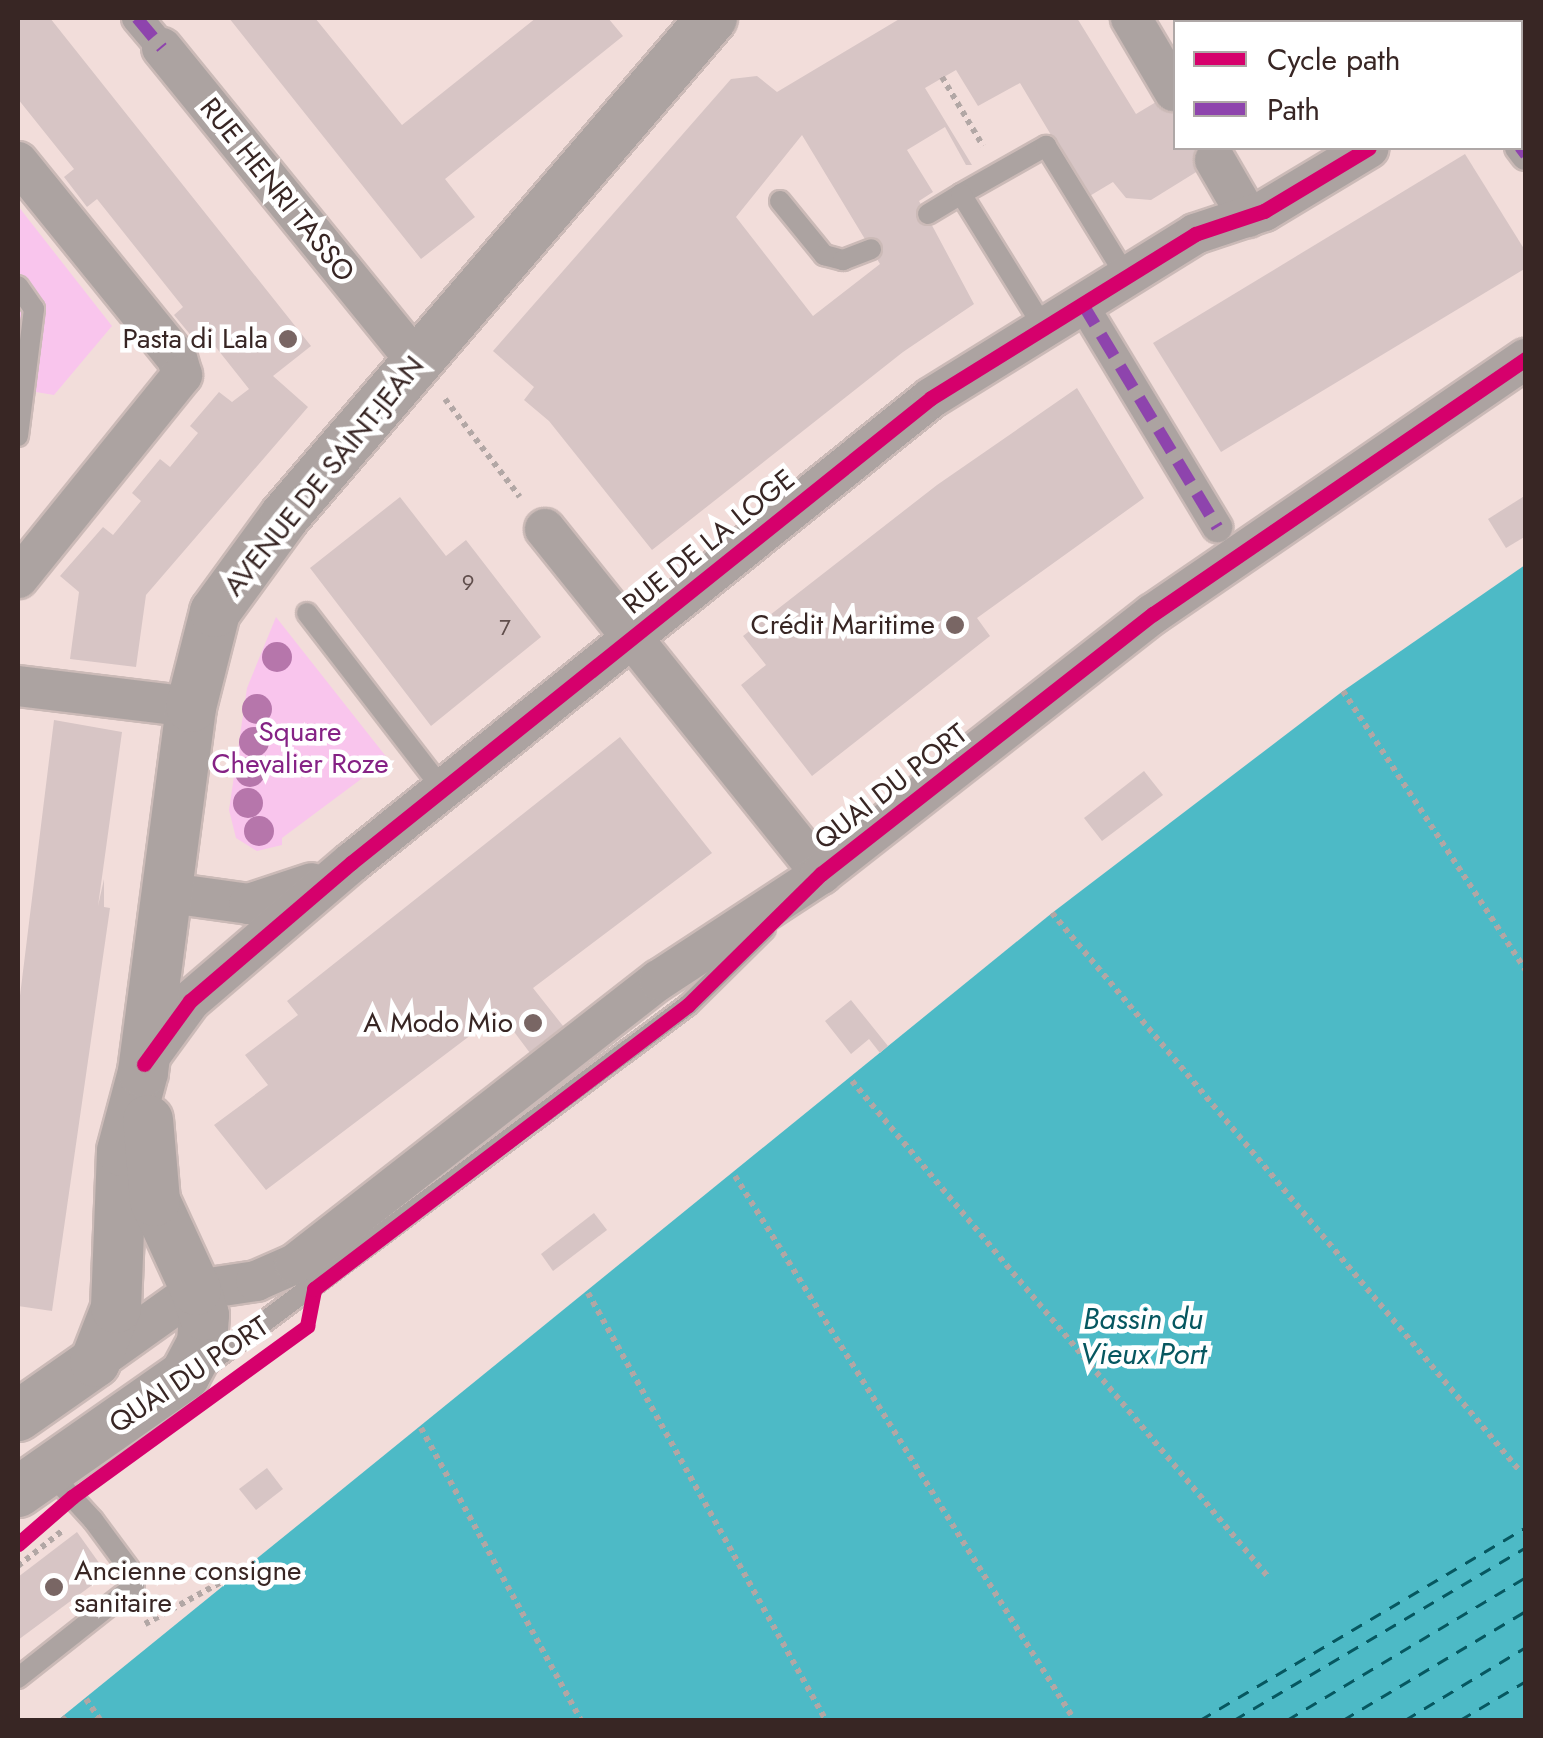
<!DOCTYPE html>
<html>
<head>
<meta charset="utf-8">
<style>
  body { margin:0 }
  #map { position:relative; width:1543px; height:1738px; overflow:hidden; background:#f2ddda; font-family:Jost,sans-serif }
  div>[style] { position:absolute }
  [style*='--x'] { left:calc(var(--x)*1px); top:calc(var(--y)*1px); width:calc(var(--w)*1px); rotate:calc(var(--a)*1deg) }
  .green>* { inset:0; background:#f9c5ed }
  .water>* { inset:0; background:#4dbac6 }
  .ferry>* { height:2.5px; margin-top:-1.25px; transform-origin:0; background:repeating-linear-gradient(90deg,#065760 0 12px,transparent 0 22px) }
  .building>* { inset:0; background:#d7c5c5 }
  .path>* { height:6px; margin-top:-3px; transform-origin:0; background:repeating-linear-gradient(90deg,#b2a7a5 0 5px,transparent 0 10px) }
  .roads { filter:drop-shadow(2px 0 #cbbab7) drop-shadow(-2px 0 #cbbab7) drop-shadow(0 2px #cbbab7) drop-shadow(0 -2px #cbbab7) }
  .service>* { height:20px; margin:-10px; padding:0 10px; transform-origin:10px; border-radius:10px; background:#aca3a1 }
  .pedestrian>* { height:30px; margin:-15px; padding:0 15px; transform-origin:15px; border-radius:15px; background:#aca3a1 }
  .minor>* { height:40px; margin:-20px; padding:0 20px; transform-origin:20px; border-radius:20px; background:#aca3a1 }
  .tertiary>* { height:50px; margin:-25px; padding:0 25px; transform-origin:25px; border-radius:25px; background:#aca3a1 }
  .quiet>* { height:12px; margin-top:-6px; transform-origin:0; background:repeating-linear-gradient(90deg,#8e44ad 0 25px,transparent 0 37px) }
  .cycleway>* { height:15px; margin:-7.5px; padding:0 7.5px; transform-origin:7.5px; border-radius:7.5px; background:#d6006c }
  .trees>* { width:30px; height:30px; margin:-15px; border-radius:50%; background:#b676ab }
  .dots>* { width:28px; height:28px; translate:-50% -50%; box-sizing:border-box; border:5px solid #fff; border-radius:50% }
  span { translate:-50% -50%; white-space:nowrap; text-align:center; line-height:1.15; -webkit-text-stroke:9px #fff; paint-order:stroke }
  .number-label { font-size:22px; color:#604e4c }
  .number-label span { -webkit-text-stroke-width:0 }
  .street-label { font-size:28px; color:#382624 }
  .poi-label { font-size:28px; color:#382624 }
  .right { translate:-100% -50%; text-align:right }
  .left { translate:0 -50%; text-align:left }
  .park-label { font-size:28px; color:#852285 }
  .water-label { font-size:30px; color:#065760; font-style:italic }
  .frame { position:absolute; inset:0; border:20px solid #382624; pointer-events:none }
  .legend { position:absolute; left:1173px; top:20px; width:350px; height:130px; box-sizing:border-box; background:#fff; border:2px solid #afa8a7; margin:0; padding:12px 18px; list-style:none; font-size:30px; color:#382624 }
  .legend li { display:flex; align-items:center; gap:20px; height:50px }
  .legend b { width:50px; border:2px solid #afa8a7 }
</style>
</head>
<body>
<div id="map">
  <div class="green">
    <i style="clip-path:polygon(18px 206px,112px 326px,54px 395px,18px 389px)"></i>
    <i style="clip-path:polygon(276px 617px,388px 759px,282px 838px,282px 845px,257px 851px,236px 838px,229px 810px,247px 688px)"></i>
  </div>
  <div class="water">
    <i style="clip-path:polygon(1525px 565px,1525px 1720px,58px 1720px,1052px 913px,1343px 691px)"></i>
  </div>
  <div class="ferry">
    <i style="--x:1200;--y:1720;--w:379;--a:-30.6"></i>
    <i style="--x:1234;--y:1720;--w:339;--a:-30.6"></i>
    <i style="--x:1287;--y:1720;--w:279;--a:-30.9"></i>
    <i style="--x:1343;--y:1720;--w:213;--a:-30.8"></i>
    <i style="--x:1405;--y:1720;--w:141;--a:-31.1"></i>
    <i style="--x:1460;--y:1720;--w:77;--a:-30.6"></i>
  </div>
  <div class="building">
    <i style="clip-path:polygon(18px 18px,50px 18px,311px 346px,273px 376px,308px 407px,146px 595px,136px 667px,70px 659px,79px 592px,60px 576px,103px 527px,113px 535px,141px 501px,132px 493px,160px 459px,170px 467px,198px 433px,190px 426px,219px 392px,232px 402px,249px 389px,207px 336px,198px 344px,174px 315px,183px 307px,97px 199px,87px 207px,64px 177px,74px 169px,18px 99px)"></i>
    <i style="clip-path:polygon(229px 18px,315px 18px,402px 125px,536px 18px,608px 18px,623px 36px,445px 179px,475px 217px,421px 259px)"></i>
    <i style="clip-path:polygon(evenodd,901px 18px,1077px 18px,1136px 114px,1176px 90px,1176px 148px,1235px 148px,1151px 200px,1126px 198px,1113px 182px,1088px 197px,1020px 83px,978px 106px,956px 70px,925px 88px,972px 165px,966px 165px,945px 127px,907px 150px,933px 192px,919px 201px,974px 304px,903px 352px,652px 550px,549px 421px,524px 400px,534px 387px,493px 351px,731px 79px,757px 76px,777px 92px,901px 18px,802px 135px,880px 264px,813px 316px,736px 217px,802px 135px)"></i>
    <i style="clip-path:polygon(1220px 18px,1450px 18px,1212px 22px)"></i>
    <i style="clip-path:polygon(1465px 154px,1526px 252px,1526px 268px,1221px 452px,1153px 343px)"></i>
    <i style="clip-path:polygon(1077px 388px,1144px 498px,977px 618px,990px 636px,812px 776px,741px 685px,766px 665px,743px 636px,937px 485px)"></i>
    <i style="clip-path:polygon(1526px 495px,1526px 536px,1506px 548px,1488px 519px)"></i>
    <i style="clip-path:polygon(400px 497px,446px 556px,466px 540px,541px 637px,431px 726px,310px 568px)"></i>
    <i style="clip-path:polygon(54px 720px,122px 732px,98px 906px,104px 879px,104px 907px,110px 908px,52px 1311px,18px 1306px,18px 1012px)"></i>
    <i style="clip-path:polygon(620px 737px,712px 853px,533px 988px,567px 1031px,533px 1057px,500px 1013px,266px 1190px,214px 1125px,268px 1085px,245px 1055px,298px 1015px,287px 1001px)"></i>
    <i style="clip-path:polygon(1144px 771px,1163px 795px,1102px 841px,1084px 818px)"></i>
    <i style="clip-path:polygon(851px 1000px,888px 1046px,880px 1053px,869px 1039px,851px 1054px,825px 1021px)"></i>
    <i style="clip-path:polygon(594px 1213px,607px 1230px,553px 1271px,541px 1254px)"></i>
    <i style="clip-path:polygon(267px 1468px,283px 1489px,256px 1510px,239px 1489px)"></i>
    <i style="clip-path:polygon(77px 1532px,107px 1574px,18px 1640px,18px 1577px)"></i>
  </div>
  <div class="path">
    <i style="--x:942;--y:77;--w:80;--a:59.3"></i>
    <i style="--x:445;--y:399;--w:123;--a:52.6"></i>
    <i style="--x:1343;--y:691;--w:334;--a:56.8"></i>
    <i style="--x:1052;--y:913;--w:727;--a:50.02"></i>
    <i style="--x:852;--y:1081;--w:649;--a:50"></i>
    <i style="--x:735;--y:1176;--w:639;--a:58.05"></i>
    <i style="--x:588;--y:1293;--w:489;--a:60.9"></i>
    <i style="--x:421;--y:1428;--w:333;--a:61.3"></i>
    <i style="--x:18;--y:1566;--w:56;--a:-38.5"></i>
    <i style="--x:145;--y:1624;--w:120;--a:-28.9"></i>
    <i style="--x:86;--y:1699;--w:25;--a:56"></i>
    <i style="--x:62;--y:1717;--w:4;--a:45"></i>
  </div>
  <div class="roads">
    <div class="service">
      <i style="--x:961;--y:194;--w:98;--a:-29.5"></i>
      <i style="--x:1046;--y:146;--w:153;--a:58.4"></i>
      <i style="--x:780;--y:201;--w:70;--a:50.8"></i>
      <i style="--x:824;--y:255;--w:20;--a:15"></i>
      <i style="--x:843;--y:260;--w:30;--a:-21"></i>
      <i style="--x:928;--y:214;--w:39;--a:-31"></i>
      <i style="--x:961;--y:194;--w:155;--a:58.2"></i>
      <i style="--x:18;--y:286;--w:28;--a:55"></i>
      <i style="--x:34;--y:309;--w:128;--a:97.2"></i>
      <i style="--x:307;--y:613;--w:221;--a:52.4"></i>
      <i style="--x:205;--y:1366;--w:603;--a:-36.77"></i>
      <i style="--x:688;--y:1005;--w:108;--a:-44.6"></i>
      <i style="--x:18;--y:1678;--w:148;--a:-38.4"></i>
      <i style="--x:134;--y:1586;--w:12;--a:-95"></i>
      <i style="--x:133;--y:1574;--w:67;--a:-126.5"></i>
      <i style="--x:93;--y:1520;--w:65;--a:-132.5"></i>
    </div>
    <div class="pedestrian">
      <i style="--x:137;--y:18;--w:39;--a:50"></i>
      <i style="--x:1520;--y:147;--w:10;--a:53"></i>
      <i style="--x:1082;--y:303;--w:262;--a:58.9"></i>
    </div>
    <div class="minor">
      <i style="--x:1131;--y:18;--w:85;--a:59.5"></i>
      <i style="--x:162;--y:48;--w:405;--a:50.9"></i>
      <i style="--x:1520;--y:55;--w:7;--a:-27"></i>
      <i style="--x:1215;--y:160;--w:66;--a:59.9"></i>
      <i style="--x:18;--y:162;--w:252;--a:51"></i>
      <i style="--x:177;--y:358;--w:18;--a:74"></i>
      <i style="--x:182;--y:375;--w:261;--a:128.9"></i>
      <i style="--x:545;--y:529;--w:442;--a:51.3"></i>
      <i style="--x:18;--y:686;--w:174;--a:6.9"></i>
      <i style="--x:170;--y:893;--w:80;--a:7.9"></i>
      <i style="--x:249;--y:904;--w:66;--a:-18.4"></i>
      <i style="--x:147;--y:1060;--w:73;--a:-53.9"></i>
      <i style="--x:190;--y:1001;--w:212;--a:-40.6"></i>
      <i style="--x:351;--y:863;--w:743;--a:-38.72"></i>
      <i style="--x:931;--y:398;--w:311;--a:-31.8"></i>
      <i style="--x:1195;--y:234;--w:73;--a:-18.4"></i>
      <i style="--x:1264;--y:211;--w:122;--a:-31"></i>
      <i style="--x:95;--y:1362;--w:124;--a:-35.5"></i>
      <i style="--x:196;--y:1290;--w:61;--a:-8.5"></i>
      <i style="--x:256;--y:1281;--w:43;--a:-23.6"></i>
      <i style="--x:295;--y:1264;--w:462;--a:-38"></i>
      <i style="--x:659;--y:980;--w:194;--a:-33.2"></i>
      <i style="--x:821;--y:874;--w:422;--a:-38.1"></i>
      <i style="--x:1153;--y:614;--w:452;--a:-34.4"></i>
    </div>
    <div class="tertiary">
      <i style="--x:18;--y:1416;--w:94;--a:-35"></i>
      <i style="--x:95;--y:1362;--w:58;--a:-68.7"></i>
      <i style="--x:116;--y:1308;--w:157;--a:-87.8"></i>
      <i style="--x:122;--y:1151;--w:82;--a:-75.1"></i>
      <i style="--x:143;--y:1072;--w:368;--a:-82.5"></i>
      <i style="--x:191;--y:707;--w:98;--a:-75.8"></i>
      <i style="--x:215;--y:612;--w:119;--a:-53.9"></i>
      <i style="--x:285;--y:516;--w:656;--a:-49.39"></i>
      <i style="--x:18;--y:1492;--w:204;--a:-35"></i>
      <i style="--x:185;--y:1375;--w:36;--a:-62"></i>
      <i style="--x:202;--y:1343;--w:28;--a:-86"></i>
      <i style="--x:204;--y:1315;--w:26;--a:-108"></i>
      <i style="--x:196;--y:1290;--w:98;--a:-114.7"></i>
      <i style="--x:155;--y:1201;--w:81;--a:-94.9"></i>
    </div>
  </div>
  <div class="quiet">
    <i style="--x:137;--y:18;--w:39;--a:50"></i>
    <i style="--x:1520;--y:147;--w:10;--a:53"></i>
    <i style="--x:1082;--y:303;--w:262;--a:58.9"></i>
  </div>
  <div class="cycleway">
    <i style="--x:144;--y:1064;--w:78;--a:-53.9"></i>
    <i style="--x:190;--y:1001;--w:212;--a:-40.6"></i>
    <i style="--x:351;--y:863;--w:743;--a:-38.72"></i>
    <i style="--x:931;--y:398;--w:311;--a:-31.8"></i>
    <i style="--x:1195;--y:234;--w:73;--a:-18.4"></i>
    <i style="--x:1264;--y:211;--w:122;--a:-31"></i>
    <i style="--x:18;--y:1544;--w:72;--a:-41"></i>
    <i style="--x:72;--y:1497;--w:291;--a:-36"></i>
    <i style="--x:307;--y:1326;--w:38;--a:-79"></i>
    <i style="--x:314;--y:1289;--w:470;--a:-37.2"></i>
    <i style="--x:688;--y:1005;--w:187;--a:-44.6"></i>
    <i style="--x:821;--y:874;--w:422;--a:-38.1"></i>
    <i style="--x:1153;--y:614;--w:452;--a:-34.4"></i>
  </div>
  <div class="trees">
    <i style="left:277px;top:657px"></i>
    <i style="left:257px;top:709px"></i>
    <i style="left:254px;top:742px"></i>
    <i style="left:250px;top:772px"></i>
    <i style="left:248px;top:803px"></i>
    <i style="left:259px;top:831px"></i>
  </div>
  <div class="dots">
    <i style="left:288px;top:339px;background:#796664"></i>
    <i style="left:955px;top:625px;background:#796664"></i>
    <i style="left:533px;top:1023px;background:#796664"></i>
    <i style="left:54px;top:1587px;background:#796664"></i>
  </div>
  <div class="number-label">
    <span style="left:468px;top:583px">9</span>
    <span style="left:505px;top:628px">7</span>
  </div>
  <div class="street-label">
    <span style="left:277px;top:190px;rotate:51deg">RUE HENRI TASSO</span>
    <span style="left:324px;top:476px;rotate:-51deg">AVENUE DE SAINT-JEAN</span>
    <span style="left:709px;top:542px;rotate:-39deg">RUE DE LA LOGE</span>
    <span style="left:891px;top:787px;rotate:-38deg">QUAI DU PORT</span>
    <span style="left:189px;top:1375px;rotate:-34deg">QUAI DU PORT</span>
  </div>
  <div class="poi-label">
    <span class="right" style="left:268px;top:339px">Pasta di Lala</span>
    <span class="right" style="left:935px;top:625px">Crédit Maritime</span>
    <span class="right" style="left:513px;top:1023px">A Modo Mio</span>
    <span class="left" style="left:74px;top:1587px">Ancienne consigne<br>sanitaire</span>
  </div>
  <div class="park-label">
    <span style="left:300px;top:748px">Square<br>Chevalier Roze</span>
  </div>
  <div class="water-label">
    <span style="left:1143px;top:1336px">Bassin du<br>Vieux Port</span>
  </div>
  <div class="frame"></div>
  <ul class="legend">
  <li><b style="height:12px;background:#d6006c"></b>Cycle path</li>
  <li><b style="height:12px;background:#8e44ad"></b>Path</li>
  </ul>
</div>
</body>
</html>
